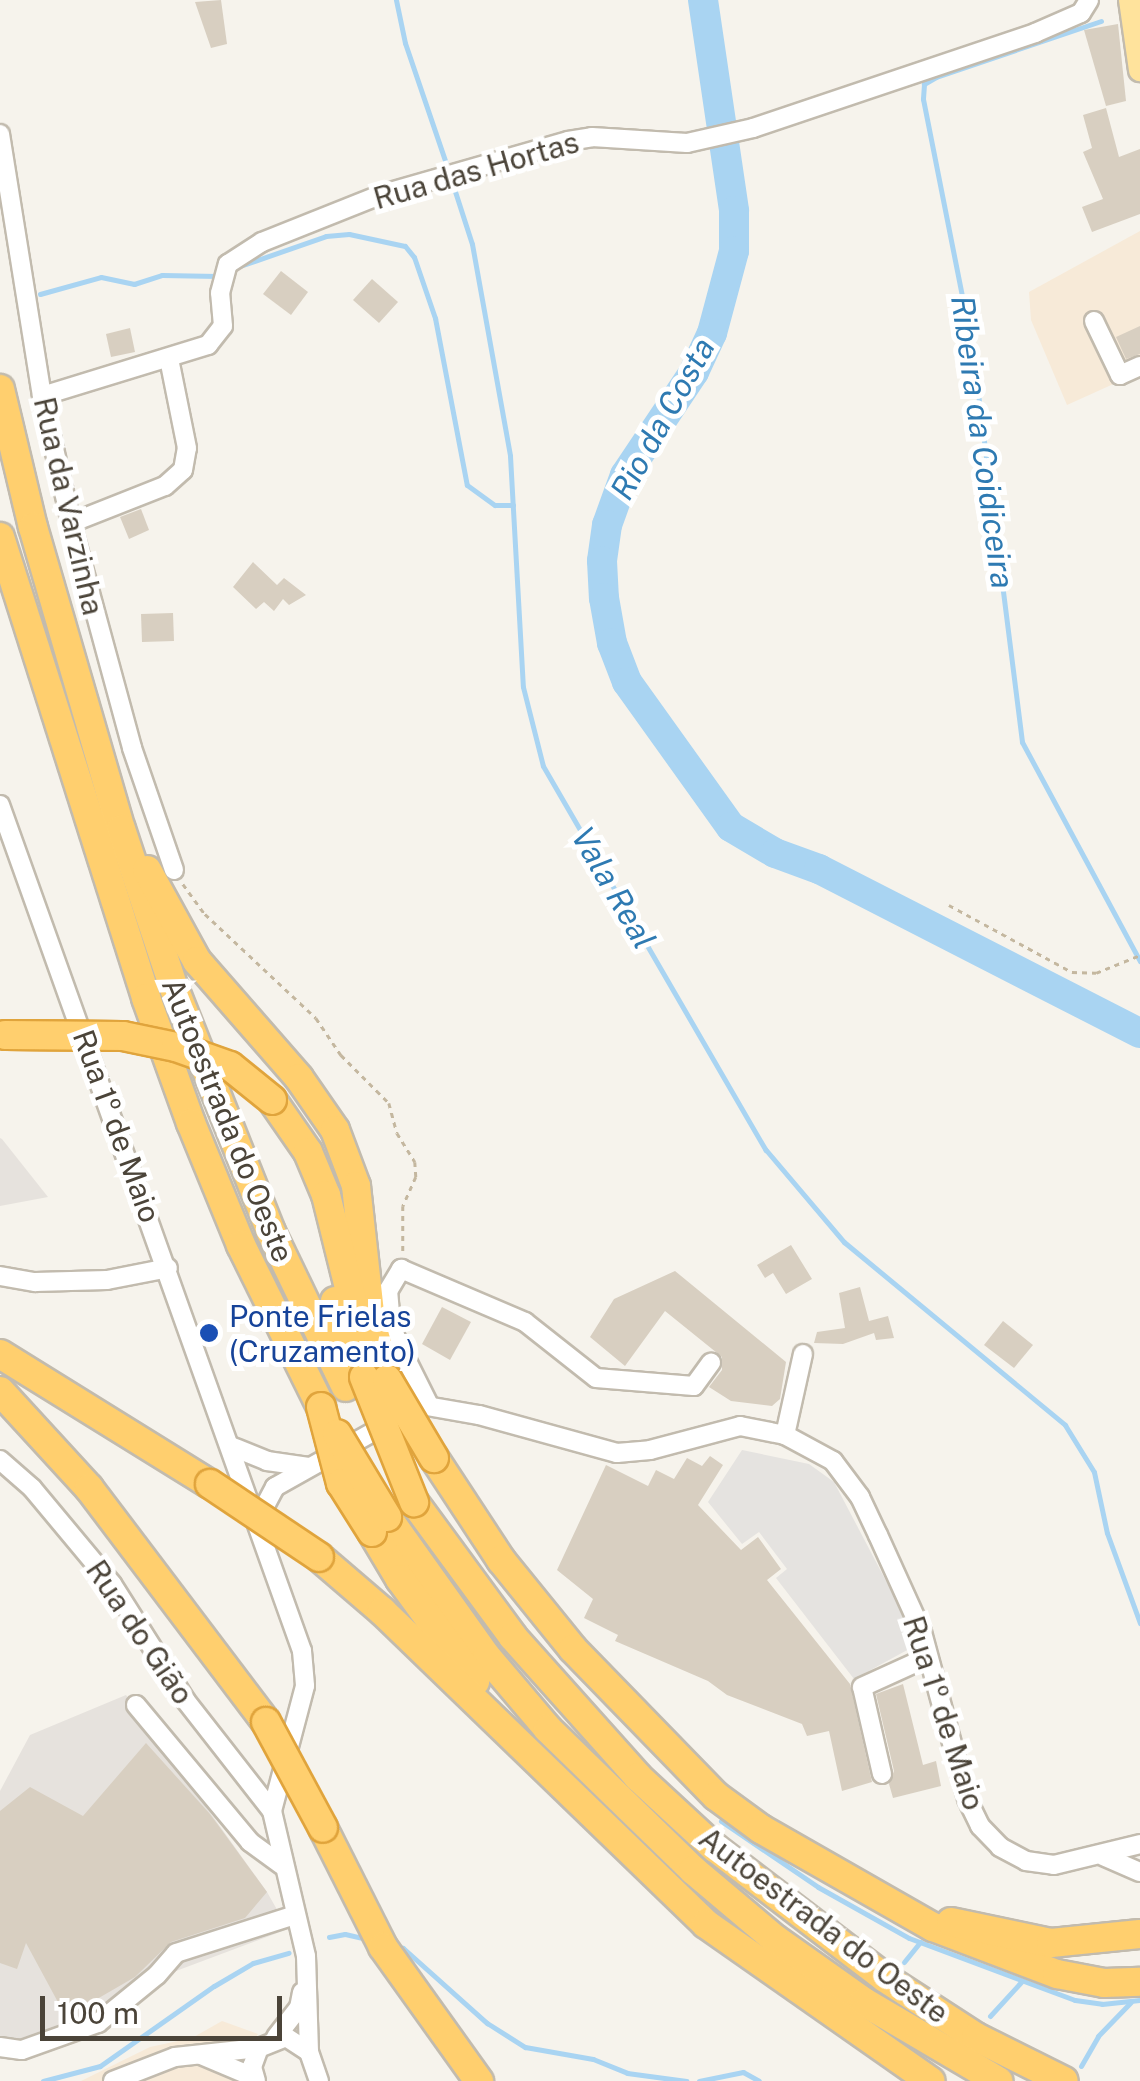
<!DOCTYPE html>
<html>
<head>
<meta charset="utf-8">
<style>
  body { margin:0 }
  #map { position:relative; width:1140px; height:2081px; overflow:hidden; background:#f6f3ec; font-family:"Public Sans",sans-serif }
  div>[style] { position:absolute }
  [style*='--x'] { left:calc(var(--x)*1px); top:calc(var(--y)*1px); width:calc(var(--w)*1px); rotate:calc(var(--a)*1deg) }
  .commercial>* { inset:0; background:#f7ead8 }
  .industrial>* { inset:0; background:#e6e2dd }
  .parking>* { inset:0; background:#e5e3e0 }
  .stream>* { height:5px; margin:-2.5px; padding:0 2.5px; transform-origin:2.5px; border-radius:2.5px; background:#a9d4f2 }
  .river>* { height:30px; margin:-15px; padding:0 15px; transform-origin:15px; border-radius:15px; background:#a9d4f2 }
  .building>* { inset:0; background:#d8cfc1 }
  .path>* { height:2.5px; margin-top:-1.25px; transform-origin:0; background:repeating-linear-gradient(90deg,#c4b79f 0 5px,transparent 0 10px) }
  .roads { filter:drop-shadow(2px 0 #c2bbae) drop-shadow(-2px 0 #c2bbae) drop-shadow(0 2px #c2bbae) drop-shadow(0 -2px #c2bbae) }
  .minor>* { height:18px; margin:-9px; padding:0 9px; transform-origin:9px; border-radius:9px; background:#fff }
  .major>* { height:22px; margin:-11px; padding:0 11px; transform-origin:11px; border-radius:11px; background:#ffe39c }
  .highway>* { height:28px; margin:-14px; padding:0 14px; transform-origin:14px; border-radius:14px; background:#ffcf6e }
  .bridges { filter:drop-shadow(2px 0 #e0a43c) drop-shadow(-2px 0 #e0a43c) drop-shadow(0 2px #e0a43c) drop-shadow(0 -2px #e0a43c) }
  .highway-bridge>* { height:28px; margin:-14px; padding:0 14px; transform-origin:14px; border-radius:14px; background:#ffcf6e }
  .dots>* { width:28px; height:28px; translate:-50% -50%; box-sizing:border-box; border:5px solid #fff; border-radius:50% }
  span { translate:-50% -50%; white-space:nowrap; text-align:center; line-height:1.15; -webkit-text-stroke:10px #fff; paint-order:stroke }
  .street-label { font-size:30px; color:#4b4439 }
  .transit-label { font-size:30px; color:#164399 }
  .left { translate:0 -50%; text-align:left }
  .water-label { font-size:32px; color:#2e7ab2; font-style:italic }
  .scale { position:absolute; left:40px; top:1996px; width:242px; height:45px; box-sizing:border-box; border:5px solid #4b4439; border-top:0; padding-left:12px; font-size:30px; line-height:35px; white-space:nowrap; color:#4b4439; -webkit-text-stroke:8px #fff; paint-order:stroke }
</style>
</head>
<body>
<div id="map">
  <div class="commercial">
    <i style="clip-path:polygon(1140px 231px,1140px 372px,1067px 405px,1031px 320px,1029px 292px)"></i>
    <i style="clip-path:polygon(222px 2021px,258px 2034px,243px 2057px,244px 2081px,81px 2081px,150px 2047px,192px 2038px)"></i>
  </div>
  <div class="industrial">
    <i style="clip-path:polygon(0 1138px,2px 1139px,48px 1197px,0 1206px)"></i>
    <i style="clip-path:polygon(126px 1695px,267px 1892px,288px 1929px,168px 1974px,106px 2032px,27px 2060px,0 2056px,0 1791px,30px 1735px)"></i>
  </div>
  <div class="parking">
    <i style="clip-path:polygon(742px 1450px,809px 1464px,834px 1482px,906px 1619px,911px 1648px,854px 1679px,776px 1578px,787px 1569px,759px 1532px,742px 1544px,708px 1502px)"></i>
  </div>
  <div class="stream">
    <i style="--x:396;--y:0;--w:44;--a:78.2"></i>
    <i style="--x:405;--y:43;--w:133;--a:71.2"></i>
    <i style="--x:1101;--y:21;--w:174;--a:161.3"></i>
    <i style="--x:936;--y:77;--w:14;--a:150"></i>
    <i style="--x:924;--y:84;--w:15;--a:94"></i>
    <i style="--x:923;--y:99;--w:252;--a:78.8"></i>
    <i style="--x:972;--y:346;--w:399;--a:82.8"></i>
    <i style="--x:1022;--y:742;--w:249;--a:61.7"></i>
    <i style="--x:451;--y:179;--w:68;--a:72.1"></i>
    <i style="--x:472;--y:244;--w:215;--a:79.8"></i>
    <i style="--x:510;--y:456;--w:231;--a:86.8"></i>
    <i style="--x:523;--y:687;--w:81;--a:75.8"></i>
    <i style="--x:543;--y:766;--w:444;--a:59.9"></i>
    <i style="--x:766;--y:1150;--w:121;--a:49.7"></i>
    <i style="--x:844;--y:1242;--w:287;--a:39.6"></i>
    <i style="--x:1065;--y:1425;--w:55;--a:58.3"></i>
    <i style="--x:1094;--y:1472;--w:62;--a:78"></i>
    <i style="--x:1107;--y:1533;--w:96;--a:69.9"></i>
    <i style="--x:240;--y:266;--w:91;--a:-19.2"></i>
    <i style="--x:326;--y:236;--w:23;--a:-5"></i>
    <i style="--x:349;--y:234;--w:57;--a:12.1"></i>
    <i style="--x:405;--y:246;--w:14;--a:51"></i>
    <i style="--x:414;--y:257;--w:65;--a:71"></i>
    <i style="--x:435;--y:318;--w:170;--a:79.2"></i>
    <i style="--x:467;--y:485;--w:34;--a:36"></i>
    <i style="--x:495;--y:505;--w:18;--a:0"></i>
    <i style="--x:40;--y:294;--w:63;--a:-15.6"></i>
    <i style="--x:101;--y:277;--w:34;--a:12"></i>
    <i style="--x:134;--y:284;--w:29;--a:-18"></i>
    <i style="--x:162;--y:275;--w:56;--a:1"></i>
    <i style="--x:721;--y:1821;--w:117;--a:34.2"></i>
    <i style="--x:818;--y:1887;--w:104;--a:29.3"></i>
    <i style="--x:909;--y:1938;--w:177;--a:20.5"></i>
    <i style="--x:1075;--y:2000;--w:27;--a:8"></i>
    <i style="--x:1102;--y:2004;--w:38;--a:-6"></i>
    <i style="--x:329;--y:1937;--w:16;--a:-11"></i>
    <i style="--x:345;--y:1934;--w:26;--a:13"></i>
    <i style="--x:395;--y:1946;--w:8;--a:14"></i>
    <i style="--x:403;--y:1948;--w:113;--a:41.8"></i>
    <i style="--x:487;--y:2023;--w:45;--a:32.3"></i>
    <i style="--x:525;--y:2047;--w:69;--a:10"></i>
    <i style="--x:593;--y:2059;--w:37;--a:22"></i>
    <i style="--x:627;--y:2073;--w:60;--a:7.7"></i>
    <i style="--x:904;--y:1962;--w:26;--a:-51"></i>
    <i style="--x:990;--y:2016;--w:46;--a:-47.6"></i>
    <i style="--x:1081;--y:2066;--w:34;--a:-60"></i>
    <i style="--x:1098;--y:2036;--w:47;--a:-45.9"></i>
    <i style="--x:43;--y:2081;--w:59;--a:-14.7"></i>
    <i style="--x:100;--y:2066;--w:139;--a:-35.1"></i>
    <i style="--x:214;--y:1986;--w:45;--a:-30.5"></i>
    <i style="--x:253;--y:1963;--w:37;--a:-16"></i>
    <i style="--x:699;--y:2081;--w:45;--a:-11.6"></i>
    <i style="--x:743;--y:2072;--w:18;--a:29"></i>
  </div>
  <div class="river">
    <i style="--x:703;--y:0;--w:213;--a:81.6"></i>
    <i style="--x:734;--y:211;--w:40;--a:90"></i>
    <i style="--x:734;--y:251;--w:85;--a:105"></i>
    <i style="--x:712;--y:333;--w:43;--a:114.8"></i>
    <i style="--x:694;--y:372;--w:124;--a:123.8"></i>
    <i style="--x:625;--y:475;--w:53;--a:109.8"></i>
    <i style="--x:607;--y:525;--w:36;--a:98"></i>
    <i style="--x:602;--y:561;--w:37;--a:87"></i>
    <i style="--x:604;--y:598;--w:46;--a:79.9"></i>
    <i style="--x:612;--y:643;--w:42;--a:69"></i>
    <i style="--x:627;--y:682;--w:178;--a:54.4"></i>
    <i style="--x:731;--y:827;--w:51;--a:30.6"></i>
    <i style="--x:775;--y:853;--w:47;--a:20"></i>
    <i style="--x:819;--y:869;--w:360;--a:27.1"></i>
  </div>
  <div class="building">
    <i style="clip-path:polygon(221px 0,227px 44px,211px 48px,195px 2px)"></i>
    <i style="clip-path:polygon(1118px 24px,1126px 101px,1106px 106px,1084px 30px)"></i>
    <i style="clip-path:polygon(1106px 108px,1119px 157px,1140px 149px,1140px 214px,1092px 232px,1082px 207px,1103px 199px,1083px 152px,1092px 148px,1083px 115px)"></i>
    <i style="clip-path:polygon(281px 271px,308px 292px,291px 315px,263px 294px)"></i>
    <i style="clip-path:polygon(372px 279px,398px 302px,379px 323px,353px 300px)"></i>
    <i style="clip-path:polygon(1140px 326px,1140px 354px,1126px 359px,1116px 337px)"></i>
    <i style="clip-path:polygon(130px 328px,135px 352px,111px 357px,106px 334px)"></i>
    <i style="clip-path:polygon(141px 509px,149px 530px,129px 539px,120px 517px)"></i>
    <i style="clip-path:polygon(253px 562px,277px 585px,284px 578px,306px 595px,289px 605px,283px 599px,274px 611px,264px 602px,256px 609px,233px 587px)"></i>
    <i style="clip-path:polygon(173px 613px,174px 641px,142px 642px,141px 614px)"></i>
    <i style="clip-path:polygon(791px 1245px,812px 1279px,786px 1294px,773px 1273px,765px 1278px,757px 1265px)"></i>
    <i style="clip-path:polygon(675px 1271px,786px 1362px,780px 1399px,772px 1406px,731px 1401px,709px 1387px,722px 1370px,722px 1357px,665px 1311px,625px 1366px,590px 1337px,614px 1299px)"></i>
    <i style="clip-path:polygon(860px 1287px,869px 1321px,888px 1316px,894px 1338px,876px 1340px,874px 1333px,843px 1344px,814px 1343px,817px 1332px,845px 1328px,839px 1293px)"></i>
    <i style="clip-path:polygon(442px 1307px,471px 1322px,450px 1360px,422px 1344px)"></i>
    <i style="clip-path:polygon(1003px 1321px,1033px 1345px,1014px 1368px,984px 1345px)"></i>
    <i style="clip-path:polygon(710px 1456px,723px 1465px,698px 1505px,741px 1550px,758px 1537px,781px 1569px,767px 1580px,850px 1684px,872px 1782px,842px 1791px,829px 1731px,807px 1736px,802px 1724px,727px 1695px,708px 1681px,615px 1641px,618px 1635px,584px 1618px,593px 1599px,557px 1570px,606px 1465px,648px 1486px,656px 1470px,674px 1479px,687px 1458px,702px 1466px)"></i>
    <i style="clip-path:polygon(903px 1684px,923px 1765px,936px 1761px,941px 1786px,893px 1798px,889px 1784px,894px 1771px,876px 1694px)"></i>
    <i style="clip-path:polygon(146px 1743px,210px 1814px,267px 1892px,245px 1918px,171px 1942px,135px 1977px,66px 2017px,26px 1943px,17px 1969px,0 1963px,0 1811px,30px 1787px,83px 1816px)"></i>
  </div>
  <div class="path">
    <i style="--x:183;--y:884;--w:37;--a:54"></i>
    <i style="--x:205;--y:914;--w:152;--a:43.1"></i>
    <i style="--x:316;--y:1018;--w:45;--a:56"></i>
    <i style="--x:341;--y:1055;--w:68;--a:45"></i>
    <i style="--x:389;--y:1103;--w:31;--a:75"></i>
    <i style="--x:397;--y:1133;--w:34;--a:58"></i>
    <i style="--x:415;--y:1162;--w:15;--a:86"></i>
    <i style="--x:416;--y:1177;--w:32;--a:114"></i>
    <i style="--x:403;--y:1206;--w:47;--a:90"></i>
    <i style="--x:949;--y:905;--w:140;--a:28.6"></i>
    <i style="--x:1072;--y:972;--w:24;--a:2"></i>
    <i style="--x:1096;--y:973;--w:48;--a:-22.2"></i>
  </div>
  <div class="roads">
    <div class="minor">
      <i style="--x:0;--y:134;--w:265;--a:80.9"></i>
      <i style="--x:42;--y:396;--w:130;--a:77.1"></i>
      <i style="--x:71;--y:523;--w:233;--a:74.8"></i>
      <i style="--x:132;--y:748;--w:129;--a:71"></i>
      <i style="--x:1094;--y:321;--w:60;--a:64.3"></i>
      <i style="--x:1120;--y:375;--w:22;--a:-24"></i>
      <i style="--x:42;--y:396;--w:174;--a:-17.1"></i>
      <i style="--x:208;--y:345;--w:24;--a:-52"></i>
      <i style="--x:223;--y:326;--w:33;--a:-95"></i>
      <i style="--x:220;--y:293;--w:30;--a:-75"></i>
      <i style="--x:228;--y:264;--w:40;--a:-32.9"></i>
      <i style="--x:262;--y:242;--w:127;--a:-21.7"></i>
      <i style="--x:380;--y:195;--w:196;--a:-16"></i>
      <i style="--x:568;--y:141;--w:24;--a:-9"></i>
      <i style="--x:592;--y:137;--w:95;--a:3.6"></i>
      <i style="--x:687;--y:143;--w:68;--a:-12.8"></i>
      <i style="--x:753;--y:128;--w:298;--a:-18.6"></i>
      <i style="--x:1035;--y:33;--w:50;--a:-23.5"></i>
      <i style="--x:1081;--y:13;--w:15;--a:-58"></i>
      <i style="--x:71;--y:523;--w:101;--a:-21.5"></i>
      <i style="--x:165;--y:486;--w:24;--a:-42"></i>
      <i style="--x:183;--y:470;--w:22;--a:-80"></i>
      <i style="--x:187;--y:448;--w:91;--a:-101.4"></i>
      <i style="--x:0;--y:805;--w:898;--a:70.35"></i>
      <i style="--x:302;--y:1651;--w:35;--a:85"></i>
      <i style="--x:305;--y:1686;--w:129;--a:104.8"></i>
      <i style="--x:272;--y:1811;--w:149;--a:76.8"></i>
      <i style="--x:306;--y:1956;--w:96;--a:88.2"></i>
      <i style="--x:0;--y:1276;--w:36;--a:10"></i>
      <i style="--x:35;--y:1282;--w:72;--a:-1.6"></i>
      <i style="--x:107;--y:1280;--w:62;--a:-11.1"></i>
      <i style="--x:429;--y:1405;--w:74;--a:-116.6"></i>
      <i style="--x:396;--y:1339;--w:27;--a:-103"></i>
      <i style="--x:390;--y:1313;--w:22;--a:-95"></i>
      <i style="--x:388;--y:1291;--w:26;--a:-59"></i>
      <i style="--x:401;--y:1269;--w:135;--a:23.1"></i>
      <i style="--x:525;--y:1322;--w:90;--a:38.3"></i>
      <i style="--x:596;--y:1378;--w:98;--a:4.7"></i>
      <i style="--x:694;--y:1386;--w:29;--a:-54"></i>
      <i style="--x:785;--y:1435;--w:83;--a:-77.5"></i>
      <i style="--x:233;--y:1447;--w:37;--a:22"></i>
      <i style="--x:267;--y:1461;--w:42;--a:8.1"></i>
      <i style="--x:0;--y:1460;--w:43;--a:41.2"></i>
      <i style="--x:32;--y:1488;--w:125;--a:50.2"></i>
      <i style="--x:112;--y:1584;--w:138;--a:57.7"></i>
      <i style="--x:186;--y:1701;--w:140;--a:52"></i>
      <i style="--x:258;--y:1519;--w:36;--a:-62"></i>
      <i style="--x:275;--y:1487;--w:167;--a:-29.3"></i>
      <i style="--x:421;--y:1405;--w:59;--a:9.8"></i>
      <i style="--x:479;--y:1415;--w:143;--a:15.4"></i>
      <i style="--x:617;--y:1453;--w:33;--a:-5"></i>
      <i style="--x:650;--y:1450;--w:93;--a:-14.9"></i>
      <i style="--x:740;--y:1426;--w:46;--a:11.3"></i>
      <i style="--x:785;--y:1435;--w:55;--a:28.4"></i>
      <i style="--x:833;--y:1461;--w:45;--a:53.1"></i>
      <i style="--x:860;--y:1497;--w:42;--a:64.7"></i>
      <i style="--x:878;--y:1535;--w:107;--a:65.6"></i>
      <i style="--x:922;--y:1632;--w:173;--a:74.9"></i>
      <i style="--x:967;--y:1799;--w:30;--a:64"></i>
      <i style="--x:980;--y:1826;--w:29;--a:46"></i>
      <i style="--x:1000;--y:1847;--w:30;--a:28"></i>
      <i style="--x:1026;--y:1861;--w:28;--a:8"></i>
      <i style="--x:1054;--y:1865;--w:89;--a:-13.7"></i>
      <i style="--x:136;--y:1705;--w:178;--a:50.2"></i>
      <i style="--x:250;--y:1842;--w:39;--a:36"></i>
      <i style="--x:882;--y:1774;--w:89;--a:-102.9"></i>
      <i style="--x:862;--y:1687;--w:72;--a:-24.4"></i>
      <i style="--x:1103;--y:1856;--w:40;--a:23.4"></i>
      <i style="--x:276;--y:2037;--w:37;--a:-52"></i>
      <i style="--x:299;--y:2008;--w:16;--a:-79"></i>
      <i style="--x:0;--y:2047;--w:22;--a:8"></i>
      <i style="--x:22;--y:2050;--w:81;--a:-19.6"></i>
      <i style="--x:98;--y:2023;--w:76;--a:-39.1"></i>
      <i style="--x:157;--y:1975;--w:29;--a:-49"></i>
      <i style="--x:176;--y:1953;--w:125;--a:-17.7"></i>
      <i style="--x:201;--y:2055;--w:56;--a:22.9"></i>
      <i style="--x:113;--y:2081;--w:66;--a:-21.2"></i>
      <i style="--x:175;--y:2057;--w:84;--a:-6.1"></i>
      <i style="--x:256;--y:2081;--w:15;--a:-106"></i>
      <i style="--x:252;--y:2067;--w:20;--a:-70"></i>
      <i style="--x:259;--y:2048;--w:29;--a:-22"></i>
      <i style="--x:286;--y:2037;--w:27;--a:33"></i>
      <i style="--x:309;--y:2052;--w:31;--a:71"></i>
    </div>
    <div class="major">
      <i style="--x:1130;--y:0;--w:71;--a:81.9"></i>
    </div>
    <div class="highway">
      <i style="--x:0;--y:389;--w:142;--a:76.6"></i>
      <i style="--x:33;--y:527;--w:315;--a:73.8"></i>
      <i style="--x:121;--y:829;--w:168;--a:71.6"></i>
      <i style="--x:174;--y:988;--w:263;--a:68.3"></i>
      <i style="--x:271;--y:1232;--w:172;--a:64.2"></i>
      <i style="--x:0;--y:537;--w:484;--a:72.4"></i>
      <i style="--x:146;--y:998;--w:133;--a:70.2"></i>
      <i style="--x:191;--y:1123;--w:132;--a:67.7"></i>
      <i style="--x:241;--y:1245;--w:181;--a:63.7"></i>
      <i style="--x:147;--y:870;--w:104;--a:61.2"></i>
      <i style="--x:197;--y:961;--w:155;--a:48.9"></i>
      <i style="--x:299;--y:1078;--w:63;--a:55.3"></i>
      <i style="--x:335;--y:1130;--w:60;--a:69.4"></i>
      <i style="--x:356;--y:1186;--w:137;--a:83.7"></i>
      <i style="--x:371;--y:1322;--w:59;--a:74.3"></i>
      <i style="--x:272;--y:1100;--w:63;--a:55.3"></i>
      <i style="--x:308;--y:1152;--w:47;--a:67.3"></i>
      <i style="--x:326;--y:1195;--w:129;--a:76.1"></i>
      <i style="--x:335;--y:1301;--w:81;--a:69.1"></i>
      <i style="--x:0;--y:1354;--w:247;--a:31.8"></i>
      <i style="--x:0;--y:1391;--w:132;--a:47.5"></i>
      <i style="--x:89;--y:1488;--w:293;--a:52.9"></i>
      <i style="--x:434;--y:1458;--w:122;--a:56.7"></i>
      <i style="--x:501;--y:1560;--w:114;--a:51"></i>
      <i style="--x:573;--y:1649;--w:205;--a:45.8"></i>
      <i style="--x:716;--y:1796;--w:56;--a:36.3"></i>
      <i style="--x:761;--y:1829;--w:198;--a:29.7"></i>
      <i style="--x:933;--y:1927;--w:133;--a:20.8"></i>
      <i style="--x:1057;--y:1974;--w:48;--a:10.8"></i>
      <i style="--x:1104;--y:1983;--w:36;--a:-2"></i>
      <i style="--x:414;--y:1502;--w:167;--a:53.7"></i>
      <i style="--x:513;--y:1637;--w:188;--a:48.2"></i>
      <i style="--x:638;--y:1777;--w:105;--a:42.7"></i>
      <i style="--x:715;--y:1848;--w:214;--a:37.4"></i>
      <i style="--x:885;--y:1978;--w:108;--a:33"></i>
      <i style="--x:976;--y:2037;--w:98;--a:26.6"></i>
      <i style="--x:387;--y:1517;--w:172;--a:54.5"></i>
      <i style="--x:487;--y:1657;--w:94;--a:49.7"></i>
      <i style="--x:548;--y:1729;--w:202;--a:44.2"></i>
      <i style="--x:693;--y:1870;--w:107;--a:40.1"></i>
      <i style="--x:775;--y:1939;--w:109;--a:35.3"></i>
      <i style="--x:864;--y:2002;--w:156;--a:30.5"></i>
      <i style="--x:372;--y:1532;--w:55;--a:59.2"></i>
      <i style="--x:400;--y:1579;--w:127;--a:53.7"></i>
      <i style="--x:319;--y:1557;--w:83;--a:40.6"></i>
      <i style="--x:382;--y:1611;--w:450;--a:44"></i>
      <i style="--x:706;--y:1924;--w:274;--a:35"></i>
      <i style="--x:323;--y:1828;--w:133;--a:63.2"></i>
      <i style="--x:383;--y:1947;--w:165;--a:54.4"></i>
      <i style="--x:951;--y:1922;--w:102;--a:11.9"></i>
      <i style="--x:1051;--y:1943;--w:89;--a:-5.8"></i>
    </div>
  </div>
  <div class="bridges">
    <div class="highway-bridge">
      <i style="--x:5;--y:1035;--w:118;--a:0.5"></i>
      <i style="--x:123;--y:1036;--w:54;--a:11.7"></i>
      <i style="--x:176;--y:1047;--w:57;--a:19.4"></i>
      <i style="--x:230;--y:1066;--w:54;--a:39"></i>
      <i style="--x:364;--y:1377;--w:135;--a:68.2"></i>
      <i style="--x:387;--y:1379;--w:92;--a:59.3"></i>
      <i style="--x:321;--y:1407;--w:79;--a:75.3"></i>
      <i style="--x:341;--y:1483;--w:58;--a:57.7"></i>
      <i style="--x:337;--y:1434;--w:97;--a:58.9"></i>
      <i style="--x:210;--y:1484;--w:131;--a:33.8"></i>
      <i style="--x:266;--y:1722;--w:120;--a:61.7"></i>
    </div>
  </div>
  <div class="dots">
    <i style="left:209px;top:1333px;background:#1a4fb4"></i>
  </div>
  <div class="street-label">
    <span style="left:476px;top:170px;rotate:-16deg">Rua das Hortas</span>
    <span style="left:69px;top:506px;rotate:77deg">Rua da Varzinha</span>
    <span style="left:228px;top:1120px;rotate:68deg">Autoestrada do Oeste</span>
    <span style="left:117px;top:1126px;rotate:70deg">Rua 1º de Maio</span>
    <span style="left:140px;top:1632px;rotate:56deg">Rua do Gião</span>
    <span style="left:944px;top:1713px;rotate:72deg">Rua 1º de Maio</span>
    <span style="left:824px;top:1925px;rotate:37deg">Autoestrada do Oeste</span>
  </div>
  <div class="transit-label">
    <span class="left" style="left:229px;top:1333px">Ponte Frielas<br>(Cruzamento)</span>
  </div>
  <div class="water-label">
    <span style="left:663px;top:419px;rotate:-61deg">Rio da Costa</span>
    <span style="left:982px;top:442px;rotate:82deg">Ribeira da Coidiceira</span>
    <span style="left:613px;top:888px;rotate:60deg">Vala Real</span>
  </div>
  <div class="scale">100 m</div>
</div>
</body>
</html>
